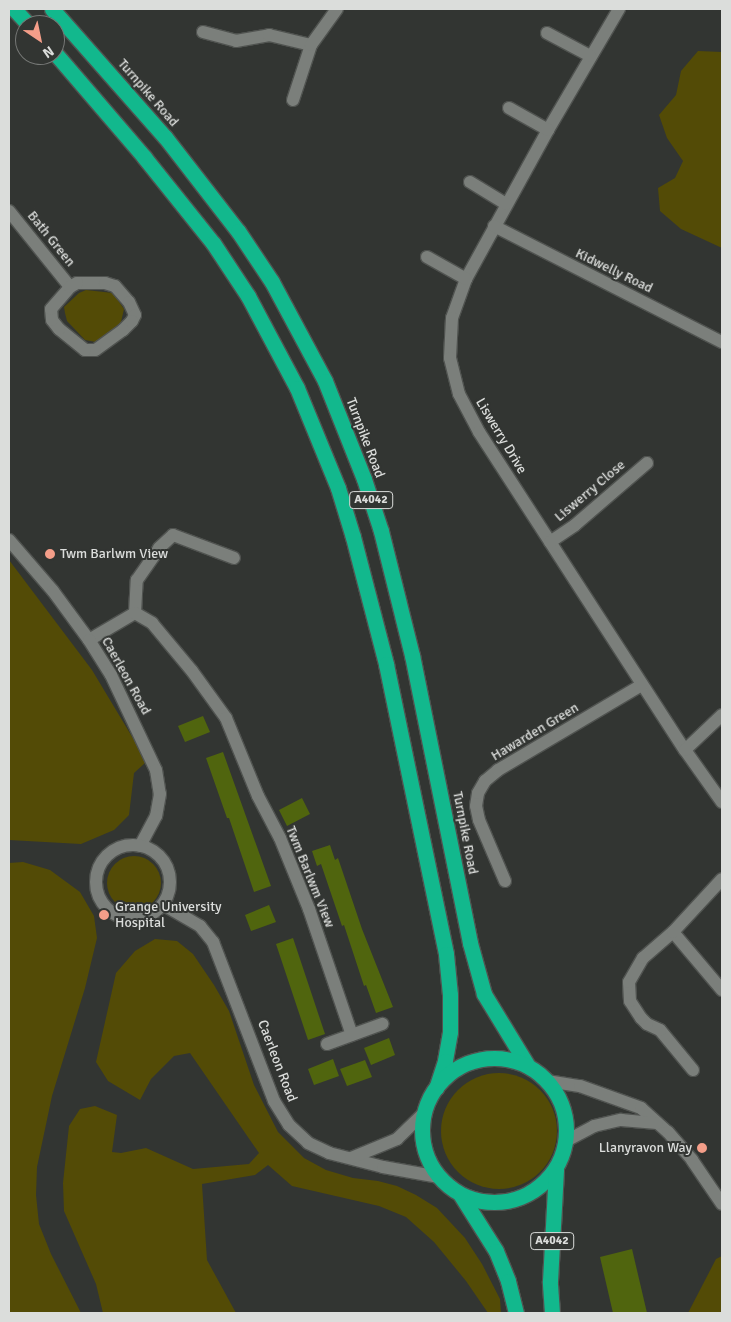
<!DOCTYPE html>
<html>
<head>
<meta charset="utf-8">
<style>
  body { margin:0 }
  #map { position:relative; width:731px; height:1322px; overflow:hidden; background:#323532; font-family:Signika,sans-serif }
  div>[style] { position:absolute }
  [style*='--x'] { left:calc(var(--x)*1px); top:calc(var(--y)*1px); width:calc(var(--w)*1px); rotate:calc(var(--a)*1deg) }
  .green>* { inset:0; background:#534b06 }
  .round { border-radius:50% }
  .building>* { inset:0; background:#50650e }
  .roads { filter:drop-shadow(1px 0 #505350) drop-shadow(-1px 0 #505350) drop-shadow(0 1px #505350) drop-shadow(0 -1px #505350) }
  .street>* { height:12px; margin:-6px; padding:0 6px; transform-origin:6px; border-radius:6px; background:#7b7f7b }
  .secondary>* { height:12px; margin:-6px; padding:0 6px; transform-origin:6px; border-radius:6px; background:#7b7f7b }
  .secondary>.ring { margin:-6px; padding:0; box-sizing:content-box; background:none; border:12px solid #7b7f7b; border-radius:50% }
  .highway>* { height:15px; margin:-7.5px; padding:0 7.5px; transform-origin:7.5px; border-radius:7.5px; background:#12b88d }
  .highway>.ring { margin:-7.5px; padding:0; box-sizing:content-box; background:none; border:15px solid #12b88d; border-radius:50% }
  .dots>* { width:14px; height:14px; translate:-50% -50%; box-sizing:border-box; border:2px solid #323532; border-radius:50% }
  span { translate:-50% -50%; white-space:nowrap; text-align:center; line-height:1.15; -webkit-text-stroke:4px #323532; paint-order:stroke }
  .shield-label span { padding:1px 4px; background:#323532; border:1px solid; border-radius:4px; -webkit-text-stroke-width:0 }
  .shield-label { font-size:12px; color:#dbdddb; font-weight:700 }
  .street-label { font-size:14px; color:#dbdddb }
  .poi-label { font-size:14px; color:#dbdddb }
  .left { translate:0 -50%; text-align:left }
  .right { translate:-100% -50%; text-align:right }
  .frame { position:absolute; inset:0; border:10px solid #dbdddb; pointer-events:none }
  .north { position:absolute; left:15px; top:15px; width:50px; height:50px; box-sizing:border-box; background:#323532; border:1px solid #767876; border-radius:50%; rotate:146deg; font-size:14px; font-weight:700; line-height:20px; text-align:center; color:#dbdddb }
  .north::after { content:''; display:block; margin:auto; width:18px; height:22px; background:#f49e89; clip-path:polygon(50% 0,100% 100%,50% 72%,0 100%) }
</style>
</head>
<body>
<div id="map">
  <div class="green">
    <i style="clip-path:polygon(698px 51px,722px 52px,722px 248px,681px 229px,660px 211px,658px 188px,675px 178px,683px 161px,667px 138px,659px 115px,676px 95px,681px 71px)"></i>
    <i style="clip-path:polygon(86px 290px,113px 293px,124px 309px,121px 322px,103px 340px,96px 342px,85px 340px,67px 321px,65px 313px,64px 307px,79px 293px)"></i>
    <i style="clip-path:polygon(9px 560px,92px 670px,137px 745px,145px 763px,134px 773px,129px 815px,114px 830px,81px 844px,9px 840px)"></i>
    <i class="round" style="left:107px;top:856px;width:54px;height:54px"></i>
    <i style="clip-path:polygon(23px 862px,50px 870px,80px 892px,94px 916px,97px 938px,85px 988px,52px 1096px,37px 1167px,36px 1195px,39px 1224px,51px 1254px,81px 1313px,9px 1313px,9px 863px)"></i>
    <i style="clip-path:polygon(155px 939px,177px 941px,193px 954px,214px 985px,229px 1011px,254px 1085px,278px 1132px,304px 1158px,326px 1170px,353px 1178px,378px 1181px,397px 1186px,416px 1195px,437px 1208px,465px 1238px,482px 1264px,500px 1299px,501px 1313px,488px 1313px,466px 1281px,434px 1242px,406px 1217px,379px 1206px,292px 1186px,268px 1165px,255px 1175px,202px 1184px,207px 1260px,236px 1313px,103px 1313px,96px 1284px,64px 1211px,63px 1183px,69px 1126px,80px 1109px,95px 1106px,117px 1115px,112px 1152px,121px 1153px,146px 1148px,193px 1169px,249px 1164px,259px 1153px,190px 1053px,174px 1056px,151px 1079px,140px 1100px,108px 1081px,96px 1062px,116px 973px,135px 951px)"></i>
    <i class="round" style="left:441px;top:1073px;width:116px;height:116px"></i>
    <i style="clip-path:polygon(722px 1256px,722px 1313px,688px 1313px,716px 1259px)"></i>
  </div>
  <div class="building">
    <i style="clip-path:polygon(203px 716px,210px 732px,185px 742px,178px 726px)"></i>
    <i style="clip-path:polygon(223px 752px,271px 886px,254px 892px,229px 818px,227px 818px,206px 758px)"></i>
    <i style="clip-path:polygon(302px 798px,310px 814px,287px 826px,279px 810px)"></i>
    <i style="clip-path:polygon(330px 845px,335px 860px,338px 858px,362px 929px,393px 1007px,376px 1013px,366px 985px,364px 986px,344px 925px,342px 926px,321px 864px,317px 866px,312px 851px)"></i>
    <i style="clip-path:polygon(269px 905px,276px 922px,251px 931px,245px 915px)"></i>
    <i style="clip-path:polygon(293px 938px,325px 1034px,308px 1040px,276px 944px)"></i>
    <i style="clip-path:polygon(389px 1038px,395px 1055px,371px 1065px,364px 1048px)"></i>
    <i style="clip-path:polygon(333px 1059px,339px 1076px,314px 1085px,308px 1069px)"></i>
    <i style="clip-path:polygon(365px 1060px,372px 1077px,347px 1086px,340px 1069px)"></i>
    <i style="clip-path:polygon(632px 1249px,647px 1313px,613px 1313px,600px 1257px)"></i>
  </div>
  <div class="roads">
    <div class="street">
      <i style="--x:619;--y:9;--w:140;--a:120.4"></i>
      <i style="--x:548;--y:130;--w:170;--a:118.8"></i>
      <i style="--x:466;--y:279;--w:41;--a:109.7"></i>
      <i style="--x:452;--y:318;--w:40;--a:92.9"></i>
      <i style="--x:450;--y:358;--w:37;--a:76"></i>
      <i style="--x:459;--y:394;--w:43;--a:62.2"></i>
      <i style="--x:479;--y:432;--w:379;--a:57.1"></i>
      <i style="--x:685;--y:750;--w:64;--a:54.6"></i>
      <i style="--x:203;--y:32;--w:34;--a:15"></i>
      <i style="--x:236;--y:41;--w:34;--a:-10"></i>
      <i style="--x:269;--y:35;--w:43;--a:13.4"></i>
      <i style="--x:547;--y:33;--w:49;--a:28.1"></i>
      <i style="--x:293;--y:100;--w:58;--a:-71.9"></i>
      <i style="--x:311;--y:45;--w:44;--a:-54.2"></i>
      <i style="--x:509;--y:108;--w:45;--a:29.4"></i>
      <i style="--x:470;--y:182;--w:42;--a:31.4"></i>
      <i style="--x:9;--y:211;--w:97;--a:51.2"></i>
      <i style="--x:494;--y:226;--w:256;--a:27"></i>
      <i style="--x:427;--y:257;--w:45;--a:29.4"></i>
      <i style="--x:77;--y:283;--w:28;--a:0"></i>
      <i style="--x:105;--y:283;--w:10;--a:17"></i>
      <i style="--x:115;--y:286;--w:21;--a:49"></i>
      <i style="--x:129;--y:302;--w:14;--a:65"></i>
      <i style="--x:135;--y:315;--w:7;--a:117"></i>
      <i style="--x:132;--y:321;--w:13;--a:135"></i>
      <i style="--x:123;--y:330;--w:34;--a:144"></i>
      <i style="--x:95;--y:350;--w:10;--a:180"></i>
      <i style="--x:85;--y:350;--w:33;--a:-141"></i>
      <i style="--x:59;--y:329;--w:11;--a:-128"></i>
      <i style="--x:52;--y:320;--w:11;--a:-95"></i>
      <i style="--x:51;--y:309;--w:29;--a:-49"></i>
      <i style="--x:70;--y:287;--w:8;--a:-30"></i>
      <i style="--x:550;--y:542;--w:30;--a:-34"></i>
      <i style="--x:575;--y:525;--w:95;--a:-40.7"></i>
      <i style="--x:135;--y:613;--w:33;--a:-87"></i>
      <i style="--x:137;--y:580;--w:39;--a:-55"></i>
      <i style="--x:159;--y:548;--w:19;--a:-43"></i>
      <i style="--x:173;--y:535;--w:65;--a:20.7"></i>
      <i style="--x:89;--y:640;--w:53;--a:-30.4"></i>
      <i style="--x:135;--y:613;--w:20;--a:30"></i>
      <i style="--x:152;--y:623;--w:62;--a:50.2"></i>
      <i style="--x:192;--y:671;--w:58;--a:54.1"></i>
      <i style="--x:226;--y:718;--w:84;--a:67.7"></i>
      <i style="--x:258;--y:796;--w:47;--a:62.4"></i>
      <i style="--x:280;--y:838;--w:77;--a:67.8"></i>
      <i style="--x:309;--y:909;--w:133;--a:71.2"></i>
      <i style="--x:685;--y:750;--w:51;--a:-43.4"></i>
      <i style="--x:505;--y:881;--w:66;--a:-113.1"></i>
      <i style="--x:479;--y:820;--w:14;--a:-102"></i>
      <i style="--x:476;--y:806;--w:13;--a:-81"></i>
      <i style="--x:478;--y:793;--w:14;--a:-60"></i>
      <i style="--x:485;--y:781;--w:17;--a:-40"></i>
      <i style="--x:498;--y:770;--w:167;--a:-30.6"></i>
      <i style="--x:673;--y:932;--w:76;--a:49.8"></i>
      <i style="--x:327;--y:1044;--w:59;--a:-20"></i>
      <i style="--x:693;--y:1070;--w:52;--a:-129.5"></i>
      <i style="--x:660;--y:1030;--w:14;--a:-155"></i>
      <i style="--x:647;--y:1024;--w:8;--a:-135"></i>
      <i style="--x:641;--y:1018;--w:20;--a:-123"></i>
      <i style="--x:630;--y:1001;--w:19;--a:-93"></i>
      <i style="--x:629;--y:982;--w:28;--a:-60"></i>
      <i style="--x:643;--y:958;--w:40;--a:-41"></i>
      <i style="--x:673;--y:932;--w:72;--a:-47.2"></i>
      <i style="--x:547;--y:1081;--w:33;--a:9"></i>
      <i style="--x:580;--y:1086;--w:65;--a:19.8"></i>
      <i style="--x:641;--y:1108;--w:36;--a:42"></i>
      <i style="--x:668;--y:1132;--w:37;--a:49"></i>
      <i style="--x:692;--y:1160;--w:53;--a:55.7"></i>
      <i style="--x:566;--y:1141;--w:32;--a:-28"></i>
      <i style="--x:594;--y:1126;--w:28;--a:-13"></i>
      <i style="--x:621;--y:1120;--w:36;--a:5"></i>
    </div>
    <div class="secondary">
      <i style="--x:9;--y:540;--w:67;--a:49.2"></i>
      <i style="--x:53;--y:591;--w:61;--a:53.7"></i>
      <i style="--x:89;--y:640;--w:41;--a:57.8"></i>
      <i style="--x:111;--y:675;--w:105;--a:64.7"></i>
      <i style="--x:156;--y:770;--w:24;--a:81"></i>
      <i style="--x:160;--y:794;--w:22;--a:100"></i>
      <i style="--x:156;--y:816;--w:34;--a:118"></i>
      <i class="ring" style="left:96px;top:845px;width:62px;height:62px"></i>
      <i style="--x:164;--y:905;--w:42;--a:30.3"></i>
      <i style="--x:200;--y:926;--w:21;--a:51"></i>
      <i style="--x:213;--y:942;--w:170;--a:69"></i>
      <i style="--x:274;--y:1101;--w:28;--a:58"></i>
      <i style="--x:289;--y:1125;--w:26;--a:43"></i>
      <i style="--x:308;--y:1143;--w:23;--a:25"></i>
      <i style="--x:329;--y:1153;--w:56;--a:14.5"></i>
      <i style="--x:383;--y:1167;--w:57;--a:10.1"></i>
      <i style="--x:351;--y:1158;--w:50;--a:-22.4"></i>
      <i style="--x:397;--y:1139;--w:36;--a:-44"></i>
    </div>
    <div class="highway">
      <i style="--x:14;--y:9;--w:22;--a:47"></i>
      <i style="--x:52;--y:9;--w:171;--a:48.6"></i>
      <i style="--x:165;--y:137;--w:119;--a:52.2"></i>
      <i style="--x:238;--y:231;--w:61;--a:56.3"></i>
      <i style="--x:272;--y:282;--w:112;--a:61.8"></i>
      <i style="--x:325;--y:381;--w:105;--a:68.3"></i>
      <i style="--x:364;--y:479;--w:55;--a:71.9"></i>
      <i style="--x:381;--y:531;--w:128;--a:76"></i>
      <i style="--x:412;--y:655;--w:294;--a:78.6"></i>
      <i style="--x:470;--y:943;--w:53;--a:74.6"></i>
      <i style="--x:484;--y:994;--w:84;--a:58.6"></i>
      <i style="--x:55;--y:53;--w:137;--a:49.4"></i>
      <i style="--x:144;--y:157;--w:110;--a:51.3"></i>
      <i style="--x:213;--y:243;--w:64;--a:56.6"></i>
      <i style="--x:248;--y:296;--w:104;--a:62"></i>
      <i style="--x:297;--y:388;--w:108;--a:67.7"></i>
      <i style="--x:338;--y:488;--w:51;--a:73"></i>
      <i style="--x:353;--y:537;--w:131;--a:75.4"></i>
      <i style="--x:386;--y:664;--w:296;--a:78.3"></i>
      <i style="--x:446;--y:954;--w:41;--a:84.4"></i>
      <i style="--x:450;--y:995;--w:37;--a:90"></i>
      <i style="--x:450;--y:1032;--w:29;--a:100"></i>
      <i style="--x:445;--y:1061;--w:28;--a:108"></i>
      <i class="ring" style="left:422px;top:1058px;width:129px;height:129px"></i>
      <i style="--x:460;--y:1194;--w:67;--a:57.7"></i>
      <i style="--x:496;--y:1251;--w:32;--a:68"></i>
      <i style="--x:508;--y:1281;--w:33;--a:76"></i>
      <i style="--x:552;--y:1313;--w:32;--a:-94"></i>
      <i style="--x:550;--y:1281;--w:112;--a:-86.9"></i>
    </div>
  </div>
  <div class="dots">
    <i style="left:50px;top:554px;background:#f49e89"></i>
    <i style="left:104px;top:915px;background:#f49e89"></i>
    <i style="left:702px;top:1148px;background:#f49e89"></i>
  </div>
  <div class="shield-label">
    <span style="left:371px;top:500px">A4042</span>
    <span style="left:552px;top:1241px">A4042</span>
  </div>
  <div class="street-label">
    <span style="left:148px;top:93px;rotate:49deg">Turnpike Road</span>
    <span style="left:51px;top:239px;rotate:51deg">Bath Green</span>
    <span style="left:614px;top:271px;rotate:26deg">Kidwelly Road</span>
    <span style="left:501px;top:436px;rotate:59deg">Liswerry Drive</span>
    <span style="left:365px;top:438px;rotate:69deg">Turnpike Road</span>
    <span style="left:590px;top:491px;rotate:-40deg">Liswerry Close</span>
    <span style="left:126px;top:676px;rotate:61deg">Caerleon Road</span>
    <span style="left:535px;top:732px;rotate:-31deg">Hawarden Green</span>
    <span style="left:465px;top:833px;rotate:79deg">Turnpike Road</span>
    <span style="left:310px;top:877px;rotate:68deg">Twm Barlwm View</span>
    <span style="left:277px;top:1061px;rotate:69deg">Caerleon Road</span>
  </div>
  <div class="poi-label">
    <span class="left" style="left:60px;top:554px">Twm Barlwm View</span>
    <span class="left" style="left:115px;top:915px">Grange University<br>Hospital</span>
    <span class="right" style="left:692px;top:1148px">Llanyravon Way</span>
  </div>
  <div class="frame"></div>
  <div class="north">N</div>
</div>
</body>
</html>
